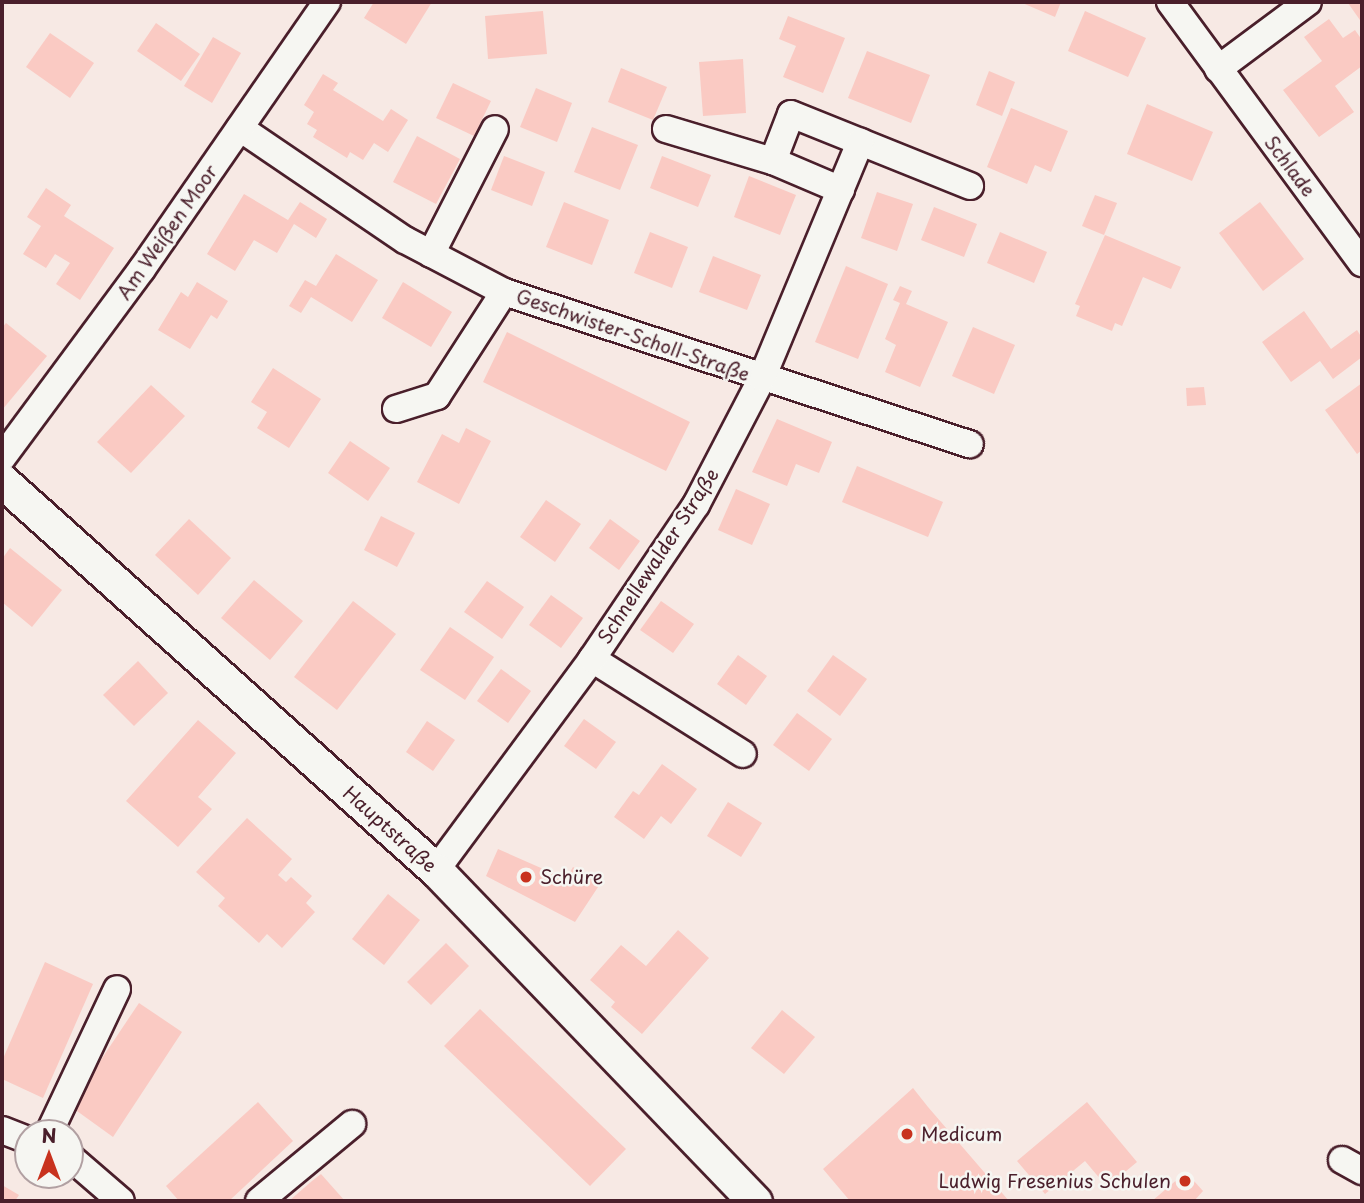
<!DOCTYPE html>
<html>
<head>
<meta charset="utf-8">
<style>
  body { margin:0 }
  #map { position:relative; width:1364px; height:1203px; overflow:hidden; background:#f7e9e4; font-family:"Playpen Sans",sans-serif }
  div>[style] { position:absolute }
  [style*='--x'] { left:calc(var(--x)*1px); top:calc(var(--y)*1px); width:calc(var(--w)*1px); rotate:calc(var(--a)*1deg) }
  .building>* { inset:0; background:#facac3 }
  .roads { filter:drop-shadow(2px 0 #4a1f2b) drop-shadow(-2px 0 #4a1f2b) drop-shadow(0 2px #4a1f2b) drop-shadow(0 -2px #4a1f2b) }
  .minor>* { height:26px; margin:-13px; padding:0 13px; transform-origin:13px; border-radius:13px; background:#f6f6f2 }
  .major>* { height:33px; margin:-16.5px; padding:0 16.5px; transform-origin:16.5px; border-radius:16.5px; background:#f6f6f2 }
  .dots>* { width:19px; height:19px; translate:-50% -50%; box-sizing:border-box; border:4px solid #f6f6f2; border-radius:50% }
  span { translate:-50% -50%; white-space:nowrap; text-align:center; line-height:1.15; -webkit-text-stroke:5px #f6f6f2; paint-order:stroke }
  .street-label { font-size:19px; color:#4a1f2b }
  .poi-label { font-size:19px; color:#4a1f2b }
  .left { translate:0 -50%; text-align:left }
  .right { translate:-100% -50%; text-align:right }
  .frame { position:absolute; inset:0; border:4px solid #4a1f2b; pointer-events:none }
  .north { position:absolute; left:14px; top:1119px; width:70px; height:70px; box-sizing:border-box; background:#f6f6f2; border:2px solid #b1a0a2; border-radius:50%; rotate:0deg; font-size:19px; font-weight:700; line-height:28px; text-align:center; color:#4a1f2b }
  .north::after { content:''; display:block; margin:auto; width:24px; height:32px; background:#c8321e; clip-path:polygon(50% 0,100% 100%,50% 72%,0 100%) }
</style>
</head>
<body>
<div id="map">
  <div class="building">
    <i style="clip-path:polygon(374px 2px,432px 2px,406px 44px,364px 18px)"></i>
    <i style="clip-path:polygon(1020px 2px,1061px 2px,1055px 17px)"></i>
    <i style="clip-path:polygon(1362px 2px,1362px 23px,1348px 3px)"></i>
    <i style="clip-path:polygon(543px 11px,547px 54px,488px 59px,485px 16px)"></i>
    <i style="clip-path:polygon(1085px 11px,1146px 38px,1128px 77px,1068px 51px)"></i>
    <i style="clip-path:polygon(788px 16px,845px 38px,823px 93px,783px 77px,796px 46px,779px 39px)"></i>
    <i style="clip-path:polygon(1329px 19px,1343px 38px,1355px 30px,1362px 40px,1362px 66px,1335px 86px,1354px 112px,1319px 137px,1283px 90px,1322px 61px,1304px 37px)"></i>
    <i style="clip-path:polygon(156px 23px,200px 54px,181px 81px,137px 51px)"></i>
    <i style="clip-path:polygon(50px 33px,94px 63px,70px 98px,26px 67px)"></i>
    <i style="clip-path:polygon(213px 37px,241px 53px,212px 103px,184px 86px)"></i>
    <i style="clip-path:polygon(867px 51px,930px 75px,911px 123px,848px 98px)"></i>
    <i style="clip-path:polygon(743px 59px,746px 113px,703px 116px,699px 62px)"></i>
    <i style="clip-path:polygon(621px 68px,667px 87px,653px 120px,608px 102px)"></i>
    <i style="clip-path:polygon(989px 71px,1015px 82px,1002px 116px,976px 105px)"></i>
    <i style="clip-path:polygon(323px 74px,338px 83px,333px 90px,383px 121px,391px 109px,408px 120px,388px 152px,374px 143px,363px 160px,350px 152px,347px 158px,313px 137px,317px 130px,307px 124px,314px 112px,304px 105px)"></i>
    <i style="clip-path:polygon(453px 83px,491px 101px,474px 136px,436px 118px)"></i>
    <i style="clip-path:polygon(536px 88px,572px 103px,557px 142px,520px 127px)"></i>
    <i style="clip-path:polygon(1147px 104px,1213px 132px,1192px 181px,1127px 154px)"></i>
    <i style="clip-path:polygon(1011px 108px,1068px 131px,1051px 172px,1035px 165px,1027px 184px,987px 167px)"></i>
    <i style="clip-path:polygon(592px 127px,638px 145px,620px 190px,574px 172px)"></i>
    <i style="clip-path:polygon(417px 136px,460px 159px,436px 204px,393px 182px)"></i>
    <i style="clip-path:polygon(504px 156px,545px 172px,532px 206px,491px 190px)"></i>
    <i style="clip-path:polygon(662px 156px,711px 175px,698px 207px,650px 188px)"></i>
    <i style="clip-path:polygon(749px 176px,796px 195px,780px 235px,734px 217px)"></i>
    <i style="clip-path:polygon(46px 188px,71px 205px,64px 216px,114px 248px,80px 300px,56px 284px,70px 263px,55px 254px,46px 268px,23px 254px,41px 226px,27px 217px)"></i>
    <i style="clip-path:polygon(877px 192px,913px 204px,897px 251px,861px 238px)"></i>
    <i style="clip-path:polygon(244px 194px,288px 220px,300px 202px,327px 219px,316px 238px,294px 224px,277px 253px,254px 240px,235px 271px,207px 254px)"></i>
    <i style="clip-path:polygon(1095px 195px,1117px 203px,1104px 235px,1082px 226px)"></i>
    <i style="clip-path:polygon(564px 202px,609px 220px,592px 265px,546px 247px)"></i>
    <i style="clip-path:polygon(1260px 202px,1304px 259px,1263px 291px,1219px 233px)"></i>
    <i style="clip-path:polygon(934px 207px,977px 224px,964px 257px,921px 240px)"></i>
    <i style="clip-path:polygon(650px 232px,688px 247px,672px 288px,634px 273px)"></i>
    <i style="clip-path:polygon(1000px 232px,1047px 252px,1034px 283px,987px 263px)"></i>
    <i style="clip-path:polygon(1105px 235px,1181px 267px,1171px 289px,1143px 277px,1122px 326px,1115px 323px,1112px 331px,1076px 316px,1080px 306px,1075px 304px)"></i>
    <i style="clip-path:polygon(336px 254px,378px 280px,352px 322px,311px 297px,301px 313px,289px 306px,305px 280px,316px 286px)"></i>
    <i style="clip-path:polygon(713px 256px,761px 275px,747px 310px,699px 292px)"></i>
    <i style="clip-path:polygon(846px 266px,888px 284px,858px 359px,815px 342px)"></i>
    <i style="clip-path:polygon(197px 282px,228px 301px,217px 319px,211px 315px,190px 349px,158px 330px,181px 292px,188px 297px)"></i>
    <i style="clip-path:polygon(403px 282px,452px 312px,431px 347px,382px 318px)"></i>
    <i style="clip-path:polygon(900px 286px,912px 291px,906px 304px,948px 322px,920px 387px,885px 372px,896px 345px,885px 339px,900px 303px,893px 300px)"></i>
    <i style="clip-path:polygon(1304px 311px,1331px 349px,1357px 330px,1362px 338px,1362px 357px,1333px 379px,1320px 361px,1291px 382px,1262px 342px)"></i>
    <i style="clip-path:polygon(6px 323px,47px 356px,2px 410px,2px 328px)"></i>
    <i style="clip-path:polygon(973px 327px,1015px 345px,994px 394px,952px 376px)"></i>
    <i style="clip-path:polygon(507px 332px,690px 422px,666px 471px,483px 382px)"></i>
    <i style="clip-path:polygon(273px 368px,321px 399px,289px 448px,257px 428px,267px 412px,251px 402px)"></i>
    <i style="clip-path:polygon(1362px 383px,1362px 450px,1357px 454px,1325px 410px)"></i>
    <i style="clip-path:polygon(151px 385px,185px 416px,131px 473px,97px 442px)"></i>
    <i style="clip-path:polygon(1204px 387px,1206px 405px,1187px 406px,1186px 388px)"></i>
    <i style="clip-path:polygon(777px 419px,832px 442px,819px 473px,796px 464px,787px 486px,752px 472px)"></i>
    <i style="clip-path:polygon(466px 428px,491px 441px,459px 504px,417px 482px,442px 434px,459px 443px)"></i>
    <i style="clip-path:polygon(350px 441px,390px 468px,368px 501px,328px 473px)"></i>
    <i style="clip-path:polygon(857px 466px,943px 502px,928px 537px,842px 502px)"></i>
    <i style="clip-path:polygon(736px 489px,770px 504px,752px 545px,718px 530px)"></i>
    <i style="clip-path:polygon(546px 500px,581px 524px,555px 562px,520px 537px)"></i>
    <i style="clip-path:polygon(381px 516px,415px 533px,397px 567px,364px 550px)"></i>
    <i style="clip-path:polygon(189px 519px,231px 558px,198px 595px,155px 555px)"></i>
    <i style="clip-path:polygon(610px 519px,640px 541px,619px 570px,589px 548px)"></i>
    <i style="clip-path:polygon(10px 548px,62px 590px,32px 627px,2px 602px,2px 559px)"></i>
    <i style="clip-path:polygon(254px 580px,303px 621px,270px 660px,221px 618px)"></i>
    <i style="clip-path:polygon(487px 581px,524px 607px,502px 639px,464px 612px)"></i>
    <i style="clip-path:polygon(551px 595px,583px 618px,561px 648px,529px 625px)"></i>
    <i style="clip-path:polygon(353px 601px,396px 634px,337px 710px,294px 677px)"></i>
    <i style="clip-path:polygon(661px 601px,694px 624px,673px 653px,640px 630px)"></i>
    <i style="clip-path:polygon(450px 627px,494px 657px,465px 700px,420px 670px)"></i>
    <i style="clip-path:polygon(738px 655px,767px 676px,746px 705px,717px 684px)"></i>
    <i style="clip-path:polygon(833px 655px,867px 679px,840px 716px,807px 691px)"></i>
    <i style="clip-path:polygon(138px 661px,168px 693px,134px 726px,103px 695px)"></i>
    <i style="clip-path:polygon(501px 669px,531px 691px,508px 723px,477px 701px)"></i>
    <i style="clip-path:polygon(797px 713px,832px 739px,809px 771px,773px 745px)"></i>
    <i style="clip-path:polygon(584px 719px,616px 742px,596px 769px,564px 746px)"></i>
    <i style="clip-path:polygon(198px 720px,236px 753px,198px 797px,212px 809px,178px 847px,126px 801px)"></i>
    <i style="clip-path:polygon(427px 721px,455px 740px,433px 771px,406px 752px)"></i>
    <i style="clip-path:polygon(662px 764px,697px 789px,671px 824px,661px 816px,644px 839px,614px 817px,633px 791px,639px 795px)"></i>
    <i style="clip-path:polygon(728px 802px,762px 823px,741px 857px,707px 836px)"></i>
    <i style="clip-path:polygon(247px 818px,292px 859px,278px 875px,286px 882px,291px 877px,312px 896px,306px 903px,315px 912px,282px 948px,267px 934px,259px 943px,218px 906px,225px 898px,196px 872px)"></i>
    <i style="clip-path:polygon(498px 849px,566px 879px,573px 867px,600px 884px,575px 922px,486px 876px)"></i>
    <i style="clip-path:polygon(388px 894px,420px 920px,384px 965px,352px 939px)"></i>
    <i style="clip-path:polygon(678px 930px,709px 958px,642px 1034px,611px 1007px,615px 1002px,590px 980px,621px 945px,646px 966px)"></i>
    <i style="clip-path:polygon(446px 943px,469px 966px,431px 1005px,407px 982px)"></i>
    <i style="clip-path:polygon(45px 962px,93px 984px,43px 1098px,2px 1079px,2px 1061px)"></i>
    <i style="clip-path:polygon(139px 1003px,182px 1032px,113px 1137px,70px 1106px)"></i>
    <i style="clip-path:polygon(480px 1009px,626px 1149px,590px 1186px,444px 1046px)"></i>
    <i style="clip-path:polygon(782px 1010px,815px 1037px,784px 1074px,751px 1048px)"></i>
    <i style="clip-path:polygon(913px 1088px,928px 1107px,1009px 1201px,850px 1201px,823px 1169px)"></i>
    <i style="clip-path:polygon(258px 1102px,293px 1141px,229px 1201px,179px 1201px,166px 1186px)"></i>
    <i style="clip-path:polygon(1087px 1102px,1137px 1162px,1107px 1187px,1085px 1161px,1045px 1194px,1017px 1161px)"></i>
    <i style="clip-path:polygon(1186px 1172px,1203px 1191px,1194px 1201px,1152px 1201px)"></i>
    <i style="clip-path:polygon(321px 1174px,345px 1201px,289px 1201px,312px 1181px)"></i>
    <i style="clip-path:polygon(2px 1185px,19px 1195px,15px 1201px,2px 1201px)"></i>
  </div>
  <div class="roads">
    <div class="minor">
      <i style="--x:1170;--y:2;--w:324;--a:53.7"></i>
      <i style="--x:1218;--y:69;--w:112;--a:-36.7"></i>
      <i style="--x:240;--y:128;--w:199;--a:34.2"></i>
      <i style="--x:405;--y:240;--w:112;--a:27.7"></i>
      <i style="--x:504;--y:292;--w:490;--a:18.1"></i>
      <i style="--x:666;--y:129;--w:112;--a:16.7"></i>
      <i style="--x:841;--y:190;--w:74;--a:-156.9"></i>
      <i style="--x:773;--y:161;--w:50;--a:-69"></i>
      <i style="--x:791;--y:114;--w:193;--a:21.9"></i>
      <i style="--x:431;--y:254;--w:140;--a:-62.9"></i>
      <i style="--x:396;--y:409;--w:43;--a:-17.6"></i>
      <i style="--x:437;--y:396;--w:124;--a:-57.2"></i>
      <i style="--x:2;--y:458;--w:235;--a:-53.5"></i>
      <i style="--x:142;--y:269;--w:325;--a:-55.3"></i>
      <i style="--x:592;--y:659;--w:178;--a:32.2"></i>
      <i style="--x:436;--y:870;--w:262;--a:-53.5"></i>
      <i style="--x:592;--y:659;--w:186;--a:-56"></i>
      <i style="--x:696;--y:505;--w:143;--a:-62.5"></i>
      <i style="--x:762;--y:378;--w:256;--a:-67.4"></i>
      <i style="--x:2;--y:1130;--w:28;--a:21"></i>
      <i style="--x:49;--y:1133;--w:159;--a:-64.7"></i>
      <i style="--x:70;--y:1157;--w:67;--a:40.8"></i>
      <i style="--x:1342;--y:1160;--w:23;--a:29"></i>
      <i style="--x:259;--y:1201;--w:121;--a:-39.6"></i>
    </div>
    <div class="major">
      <i style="--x:2;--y:481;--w:583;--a:41.87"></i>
      <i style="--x:436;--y:870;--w:460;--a:46.1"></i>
    </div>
  </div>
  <div class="dots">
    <i style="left:526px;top:877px;background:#c8321e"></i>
    <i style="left:907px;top:1134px;background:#c8321e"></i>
    <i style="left:1185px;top:1181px;background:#c8321e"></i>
  </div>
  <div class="street-label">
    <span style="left:1290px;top:166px;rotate:53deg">Schlade</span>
    <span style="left:167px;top:232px;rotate:-55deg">Am Weißen Moor</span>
    <span style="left:633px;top:335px;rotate:19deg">Geschwister-Scholl-Straße</span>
    <span style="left:658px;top:556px;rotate:-57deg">Schnellewalder Straße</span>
    <span style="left:390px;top:829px;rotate:42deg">Hauptstraße</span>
  </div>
  <div class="poi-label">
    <span class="left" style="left:540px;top:877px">Schüre</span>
    <span class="left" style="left:921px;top:1134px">Medicum</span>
    <span class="right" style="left:1171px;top:1181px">Ludwig Fresenius Schulen</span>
  </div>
  <div class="frame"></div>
  <div class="north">N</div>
</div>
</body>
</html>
